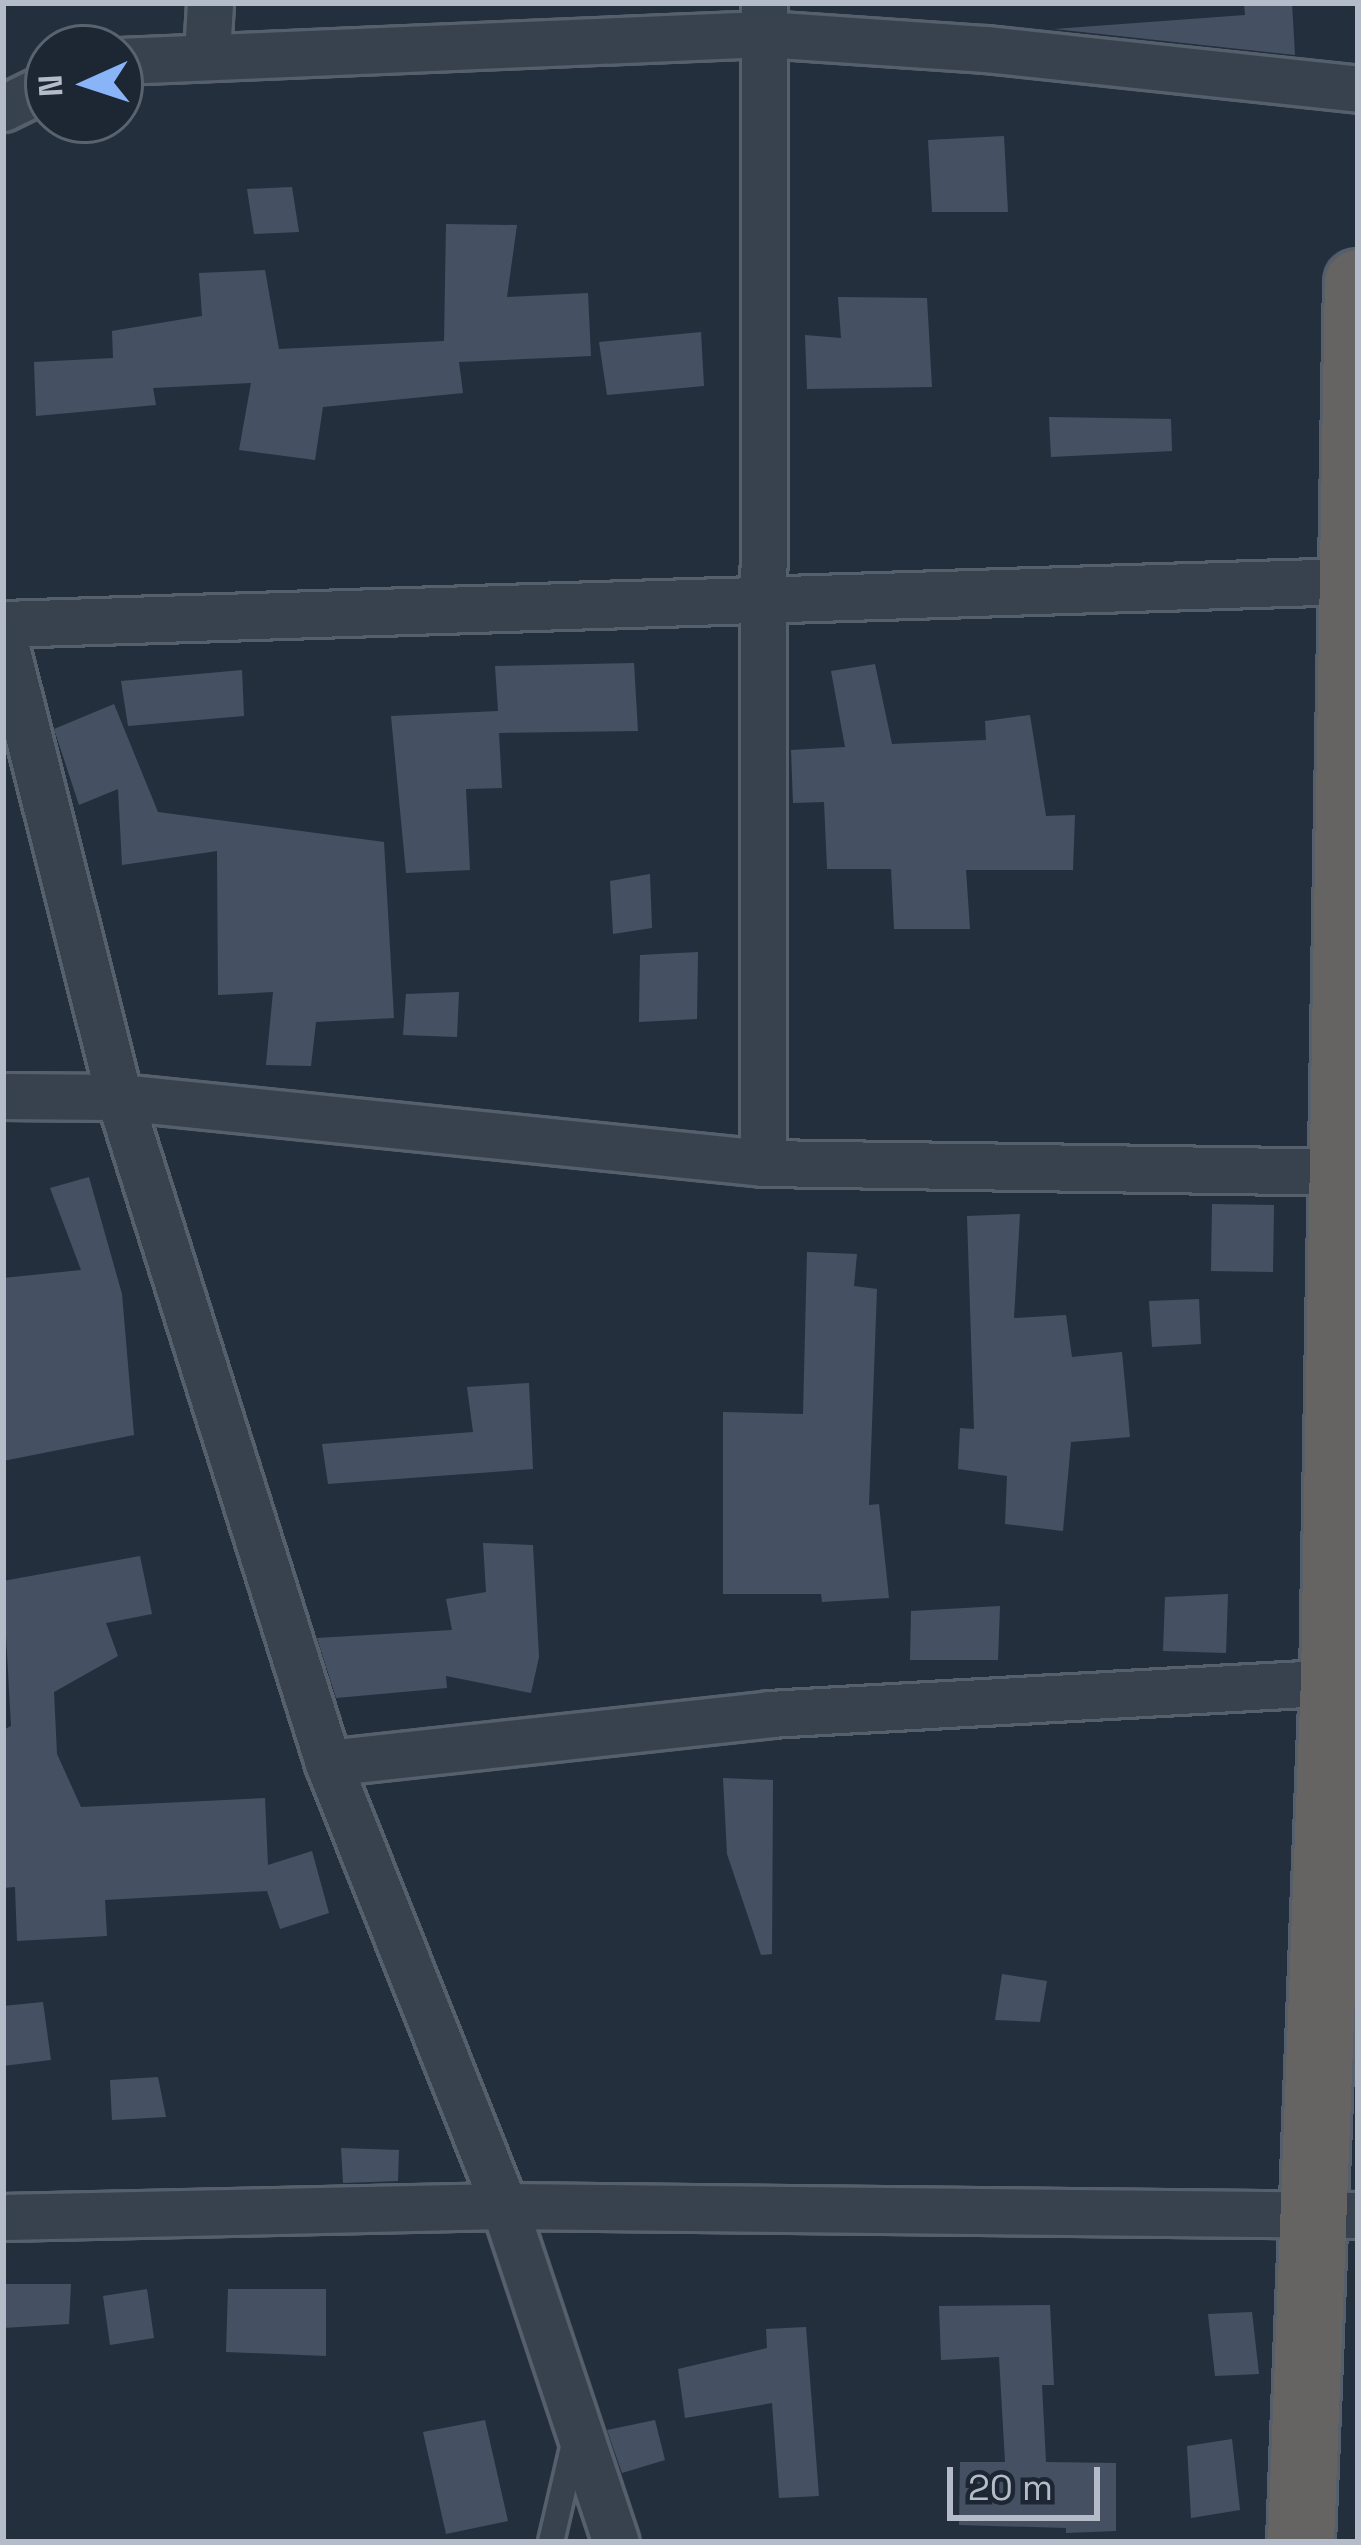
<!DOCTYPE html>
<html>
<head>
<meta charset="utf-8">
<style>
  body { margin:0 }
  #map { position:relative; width:1361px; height:2545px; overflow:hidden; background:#242f3e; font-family:"Space Grotesk",sans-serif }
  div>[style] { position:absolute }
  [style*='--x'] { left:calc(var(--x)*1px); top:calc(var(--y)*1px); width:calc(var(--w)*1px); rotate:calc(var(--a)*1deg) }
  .building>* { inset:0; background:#455162 }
  .roads { filter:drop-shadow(3px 0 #565f6c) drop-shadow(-3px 0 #565f6c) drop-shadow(0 3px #565f6c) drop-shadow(0 -3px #565f6c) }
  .service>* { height:24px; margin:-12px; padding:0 12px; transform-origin:12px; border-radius:12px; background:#38414e }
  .minor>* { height:45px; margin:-22.5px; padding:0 22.5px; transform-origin:22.5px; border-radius:22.5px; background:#38414e }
  .trunk>* { height:66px; margin:-33px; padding:0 33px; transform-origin:33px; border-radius:33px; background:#656462 }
  span { translate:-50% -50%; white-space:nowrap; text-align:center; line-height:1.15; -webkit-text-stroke:9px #1d2633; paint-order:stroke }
  .frame { position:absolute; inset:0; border:6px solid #b4bcc9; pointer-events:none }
  .north { position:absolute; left:24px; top:24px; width:120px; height:120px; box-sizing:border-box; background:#1d2633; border:3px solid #59626f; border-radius:50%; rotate:267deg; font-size:33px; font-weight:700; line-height:48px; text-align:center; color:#b4bcc9 }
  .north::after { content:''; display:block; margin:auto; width:42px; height:54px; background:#8ab4f8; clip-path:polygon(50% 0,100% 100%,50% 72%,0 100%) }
  .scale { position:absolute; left:947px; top:2467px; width:153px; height:54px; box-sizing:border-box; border:6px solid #b4bcc9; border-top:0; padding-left:15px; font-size:36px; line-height:42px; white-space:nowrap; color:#b4bcc9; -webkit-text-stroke:9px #1d2633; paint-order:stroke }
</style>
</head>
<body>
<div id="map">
  <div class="building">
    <i style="clip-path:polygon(1244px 3px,1292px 3px,1295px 55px,1054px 29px,1245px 15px)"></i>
    <i style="clip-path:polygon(1004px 136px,1008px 212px,932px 212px,928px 140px)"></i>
    <i style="clip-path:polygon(292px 187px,299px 232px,254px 234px,247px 189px)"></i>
    <i style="clip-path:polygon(446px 224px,517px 225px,507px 297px,588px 293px,591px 356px,459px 362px,463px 393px,323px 407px,315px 460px,239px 450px,251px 383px,153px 388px,156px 405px,36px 416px,34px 362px,113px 358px,112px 331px,202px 316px,199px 273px,265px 270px,279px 349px,444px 341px)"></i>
    <i style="clip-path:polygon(838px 297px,927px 298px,932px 387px,807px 389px,805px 335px,841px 338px)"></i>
    <i style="clip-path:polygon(701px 332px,704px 386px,607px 395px,599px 342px)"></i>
    <i style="clip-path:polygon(1049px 417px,1171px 419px,1172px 451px,1051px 457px)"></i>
    <i style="clip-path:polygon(634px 663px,638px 731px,499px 733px,502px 788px,466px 789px,470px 870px,406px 873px,391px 716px,498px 711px,495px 666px)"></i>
    <i style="clip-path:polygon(875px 664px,892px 744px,986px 740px,985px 721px,1030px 715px,1046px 816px,1075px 815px,1073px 870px,966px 870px,970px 929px,894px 929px,891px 869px,827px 869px,824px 802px,793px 803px,791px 750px,845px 747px,831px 671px)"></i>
    <i style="clip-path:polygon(242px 670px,244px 716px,128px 726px,121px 681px)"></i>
    <i style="clip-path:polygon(114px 704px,158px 812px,384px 842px,394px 1018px,316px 1022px,311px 1066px,266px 1065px,273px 992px,218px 995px,217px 851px,122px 865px,118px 789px,79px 805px,54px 729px)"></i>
    <i style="clip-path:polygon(650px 874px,652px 928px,613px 934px,610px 881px)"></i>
    <i style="clip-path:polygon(698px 952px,697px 1019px,639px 1022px,640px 955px)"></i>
    <i style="clip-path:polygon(459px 992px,457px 1037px,403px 1035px,406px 994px)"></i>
    <i style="clip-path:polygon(89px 1177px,122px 1294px,134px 1435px,3px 1461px,3px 1278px,81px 1270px,50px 1188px)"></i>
    <i style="clip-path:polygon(1212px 1204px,1274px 1205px,1273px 1272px,1211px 1271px)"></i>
    <i style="clip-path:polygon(1020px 1214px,1014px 1318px,1066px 1315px,1072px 1357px,1122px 1352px,1130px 1437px,1071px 1442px,1063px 1531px,1005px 1524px,1007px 1476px,958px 1469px,960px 1428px,974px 1429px,967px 1216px)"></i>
    <i style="clip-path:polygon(807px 1252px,857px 1254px,854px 1286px,877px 1289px,869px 1505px,879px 1504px,889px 1598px,822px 1602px,821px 1594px,723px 1594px,723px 1412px,803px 1414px)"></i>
    <i style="clip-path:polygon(1199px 1299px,1201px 1344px,1152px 1347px,1149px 1301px)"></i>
    <i style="clip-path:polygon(529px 1383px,533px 1469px,328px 1484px,322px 1444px,473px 1432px,467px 1387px)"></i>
    <i style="clip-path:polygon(483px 1543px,533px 1545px,539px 1657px,531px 1693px,446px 1676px,447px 1688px,336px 1698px,317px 1638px,452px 1630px,446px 1599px,486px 1592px)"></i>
    <i style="clip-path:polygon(140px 1556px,152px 1614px,106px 1623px,118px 1656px,54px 1692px,57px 1754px,81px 1807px,265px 1798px,268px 1865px,312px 1851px,329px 1913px,280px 1929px,267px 1891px,105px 1900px,107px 1936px,17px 1941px,15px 1887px,3px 1888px,3px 1730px,11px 1726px,3px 1581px)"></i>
    <i style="clip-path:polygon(1228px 1594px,1226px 1653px,1163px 1651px,1165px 1597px)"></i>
    <i style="clip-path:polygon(1000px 1606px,998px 1660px,910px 1660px,911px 1611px)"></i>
    <i style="clip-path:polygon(723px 1778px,773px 1780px,772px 1954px,761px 1955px,727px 1854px)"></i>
    <i style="clip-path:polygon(1002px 1974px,1047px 1981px,1040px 2022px,995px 2020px)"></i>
    <i style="clip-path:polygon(43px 2002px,51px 2060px,3px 2066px,3px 2006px)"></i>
    <i style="clip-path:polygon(158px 2077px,166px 2117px,112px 2120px,110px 2080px)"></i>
    <i style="clip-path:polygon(341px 2148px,399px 2150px,398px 2181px,343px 2183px)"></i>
    <i style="clip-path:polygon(3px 2284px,71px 2284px,69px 2324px,3px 2328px)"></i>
    <i style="clip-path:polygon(147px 2289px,154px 2338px,110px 2345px,103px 2296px)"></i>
    <i style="clip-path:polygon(228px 2289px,326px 2289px,326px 2356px,226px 2352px)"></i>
    <i style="clip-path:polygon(1050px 2305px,1054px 2385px,1042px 2385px,1046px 2462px,1116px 2463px,1116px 2531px,1066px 2533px,1066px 2528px,959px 2525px,960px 2462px,1005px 2462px,999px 2357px,941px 2360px,939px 2306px)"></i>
    <i style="clip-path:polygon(1252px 2312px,1259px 2374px,1215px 2376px,1208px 2314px)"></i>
    <i style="clip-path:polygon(806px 2327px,819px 2496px,779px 2498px,772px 2403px,685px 2418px,678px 2369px,767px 2348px,766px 2329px)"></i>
    <i style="clip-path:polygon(485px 2420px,508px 2521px,446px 2534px,423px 2432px)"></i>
    <i style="clip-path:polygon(655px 2420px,665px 2460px,622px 2473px,607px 2430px)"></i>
    <i style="clip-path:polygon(1232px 2439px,1240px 2510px,1191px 2518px,1187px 2446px)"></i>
  </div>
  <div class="roads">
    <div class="service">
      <i style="--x:551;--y:2542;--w:106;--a:-76.9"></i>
    </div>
    <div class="minor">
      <i style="--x:207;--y:54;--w:51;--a:-86.6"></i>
      <i style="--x:120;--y:61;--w:645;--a:-2.4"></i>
      <i style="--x:764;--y:34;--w:223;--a:3.9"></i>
      <i style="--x:986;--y:49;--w:374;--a:6.1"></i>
      <i style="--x:3;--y:108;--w:50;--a:-26.1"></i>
      <i style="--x:3;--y:624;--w:1349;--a:-1.83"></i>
      <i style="--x:3;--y:635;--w:476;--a:75.9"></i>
      <i style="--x:119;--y:1097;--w:698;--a:72.58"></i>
      <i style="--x:328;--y:1763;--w:477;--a:68.3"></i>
      <i style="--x:504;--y:2206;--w:354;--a:71.6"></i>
      <i style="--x:3;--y:1096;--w:116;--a:0.5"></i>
      <i style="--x:119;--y:1097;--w:647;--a:5.85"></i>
      <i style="--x:763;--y:1163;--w:595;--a:0.87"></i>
      <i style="--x:763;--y:1163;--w:1157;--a:-89.95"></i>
      <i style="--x:328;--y:1763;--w:444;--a:-6.3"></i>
      <i style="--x:769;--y:1714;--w:590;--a:-3.21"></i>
      <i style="--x:3;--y:2217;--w:501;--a:-1.26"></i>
      <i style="--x:504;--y:2206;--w:854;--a:0.6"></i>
    </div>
    <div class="trunk">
      <i style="--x:1301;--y:2542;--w:862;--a:-87.81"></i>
      <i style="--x:1334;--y:1681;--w:1398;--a:-89.02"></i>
    </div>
  </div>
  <div class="frame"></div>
  <div class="north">N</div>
  <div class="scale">20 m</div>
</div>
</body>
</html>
